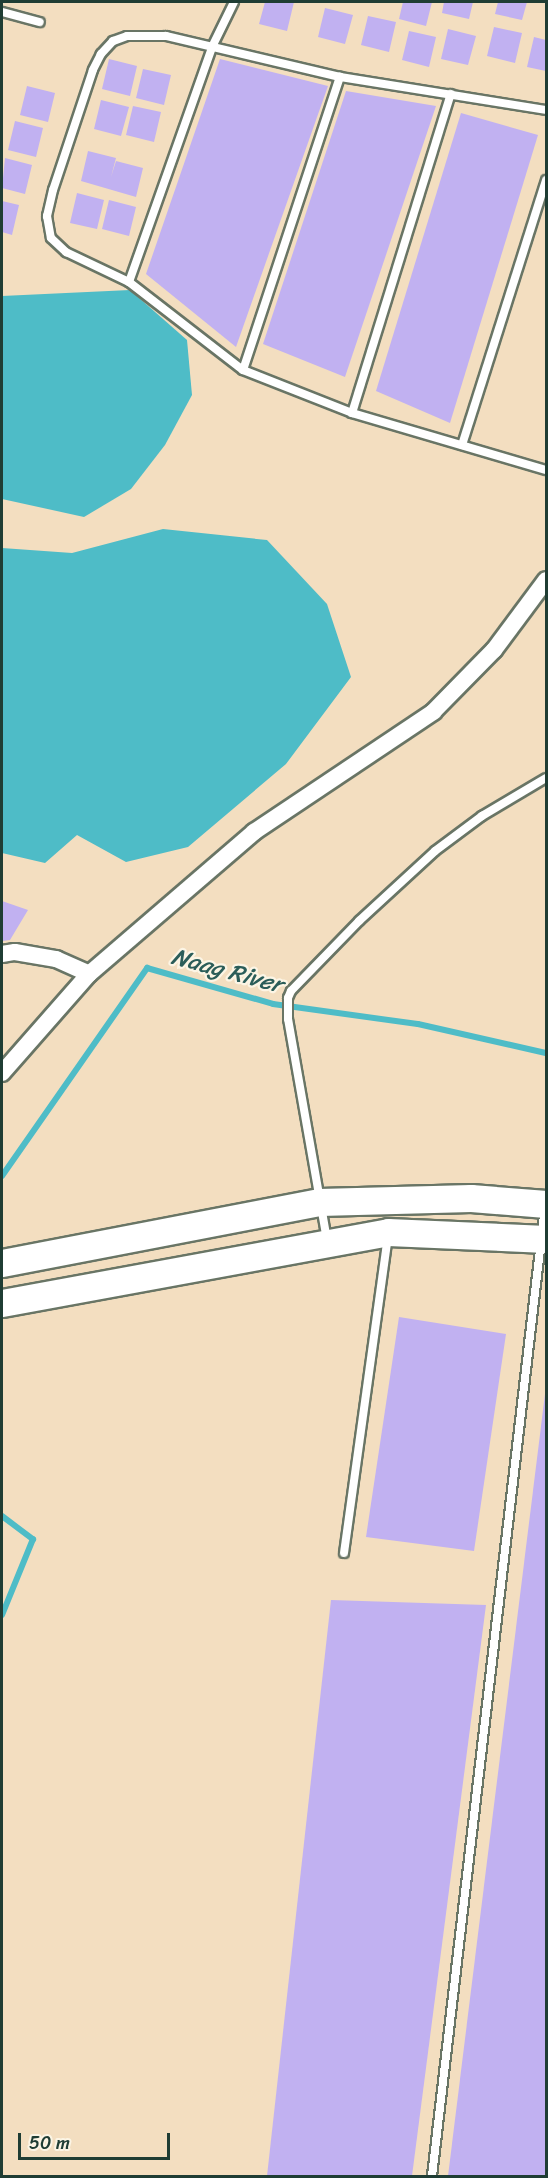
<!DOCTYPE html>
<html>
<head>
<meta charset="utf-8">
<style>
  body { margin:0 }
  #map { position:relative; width:548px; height:2178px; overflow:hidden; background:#f3dec0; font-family:Sriracha,sans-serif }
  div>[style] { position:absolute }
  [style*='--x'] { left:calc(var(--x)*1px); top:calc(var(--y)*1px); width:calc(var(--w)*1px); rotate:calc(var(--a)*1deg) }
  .water>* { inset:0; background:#4ebcc7 }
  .stream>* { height:6px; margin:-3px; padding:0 3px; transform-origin:3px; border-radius:3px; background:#4ebcc7 }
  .building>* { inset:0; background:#c1b1f1 }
  .roads { filter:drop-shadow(2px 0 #697565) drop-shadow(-2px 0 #697565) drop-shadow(0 2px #697565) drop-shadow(0 -2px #697565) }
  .service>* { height:8px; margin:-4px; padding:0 4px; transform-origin:4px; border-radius:4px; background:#fff }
  .minor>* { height:16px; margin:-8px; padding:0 8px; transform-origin:8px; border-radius:8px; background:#fff }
  .trunk>* { height:27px; margin:-13.5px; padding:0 13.5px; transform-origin:13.5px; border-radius:13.5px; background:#fff }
  span { translate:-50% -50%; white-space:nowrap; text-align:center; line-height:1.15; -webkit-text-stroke:4.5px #fcf5e5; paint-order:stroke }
  .water-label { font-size:24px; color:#2b5d59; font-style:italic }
  .frame { position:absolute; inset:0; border:3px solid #1f3d34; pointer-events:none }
  .scale { position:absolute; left:18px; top:2133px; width:152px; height:27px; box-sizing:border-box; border:3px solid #1f3d34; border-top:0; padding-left:8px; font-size:18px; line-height:21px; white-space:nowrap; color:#1f3d34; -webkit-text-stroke:4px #fcf5e5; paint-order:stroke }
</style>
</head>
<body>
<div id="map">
  <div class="water">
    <i style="clip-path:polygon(130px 290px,187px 340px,192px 395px,165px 445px,131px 489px,84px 517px,2px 499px,2px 296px)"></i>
    <i style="clip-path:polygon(163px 529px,267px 540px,327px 604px,351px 677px,286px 764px,188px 847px,126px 862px,77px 835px,45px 863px,2px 853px,2px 548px,72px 553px)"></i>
  </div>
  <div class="stream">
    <i style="--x:2;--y:1176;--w:254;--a:-55.1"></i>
    <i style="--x:147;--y:968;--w:131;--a:15.9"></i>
    <i style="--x:273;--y:1004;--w:146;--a:7.9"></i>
    <i style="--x:418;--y:1024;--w:131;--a:12.8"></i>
    <i style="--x:2;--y:1516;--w:39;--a:37"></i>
    <i style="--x:33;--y:1539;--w:82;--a:112.2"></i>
  </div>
  <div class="building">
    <i style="clip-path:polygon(265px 2px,294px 2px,287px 31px,259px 24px)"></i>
    <i style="clip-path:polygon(403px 2px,432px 2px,426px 26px,399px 19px)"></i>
    <i style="clip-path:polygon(444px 2px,473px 2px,469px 19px,442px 13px)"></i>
    <i style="clip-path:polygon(498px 2px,527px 2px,522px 20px,495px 14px)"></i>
    <i style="clip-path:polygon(325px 8px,353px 15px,345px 44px,318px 37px)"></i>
    <i style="clip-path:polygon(368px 16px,396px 22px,389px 52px,361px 45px)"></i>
    <i style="clip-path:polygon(494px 27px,522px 33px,515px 63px,487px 56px)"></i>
    <i style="clip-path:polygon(448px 29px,476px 36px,468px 65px,441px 59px)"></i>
    <i style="clip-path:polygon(409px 31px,436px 37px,429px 67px,402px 60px)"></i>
    <i style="clip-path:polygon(534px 37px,546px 40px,546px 71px,527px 67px)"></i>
    <i style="clip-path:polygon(109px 59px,137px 66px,130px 96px,102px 89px)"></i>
    <i style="clip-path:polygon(220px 59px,328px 86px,236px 347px,146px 274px)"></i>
    <i style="clip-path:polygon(143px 69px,171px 75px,164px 105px,136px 98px)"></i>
    <i style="clip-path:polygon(27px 86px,55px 93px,48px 122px,20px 115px)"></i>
    <i style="clip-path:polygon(346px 91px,436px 106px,345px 377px,263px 344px)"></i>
    <i style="clip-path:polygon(101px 100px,129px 107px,121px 136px,94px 129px)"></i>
    <i style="clip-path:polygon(133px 106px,161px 112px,154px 142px,126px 135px)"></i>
    <i style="clip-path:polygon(461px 113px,538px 135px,450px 423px,376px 391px)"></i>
    <i style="clip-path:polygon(15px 121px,43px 128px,36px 157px,8px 150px)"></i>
    <i style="clip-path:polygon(88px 151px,116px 158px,111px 177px,116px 161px,143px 168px,136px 197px,81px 181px)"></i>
    <i style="clip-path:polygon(5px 158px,32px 165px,25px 194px,2px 188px)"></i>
    <i style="clip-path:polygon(77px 193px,104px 200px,97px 229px,70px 223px)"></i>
    <i style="clip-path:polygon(109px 200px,136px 207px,129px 236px,102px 229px)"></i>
    <i style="clip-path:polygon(2px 201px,19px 205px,12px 235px,2px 232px)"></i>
    <i style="clip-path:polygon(2px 901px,28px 910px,10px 940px,2px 941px)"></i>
    <i style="clip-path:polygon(399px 1317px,506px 1334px,474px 1551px,366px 1537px)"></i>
    <i style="clip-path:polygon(545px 1394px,546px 2176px,448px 2176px)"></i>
    <i style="clip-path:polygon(331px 1600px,486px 1605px,412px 2176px,267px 2176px)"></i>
  </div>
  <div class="roads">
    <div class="service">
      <i style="--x:2;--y:12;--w:39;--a:15"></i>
      <i style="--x:546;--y:110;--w:209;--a:-170.9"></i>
      <i style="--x:340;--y:77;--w:179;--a:-166.7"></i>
      <i style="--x:166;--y:36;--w:39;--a:180"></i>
      <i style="--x:127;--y:36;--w:15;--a:160"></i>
      <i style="--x:113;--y:41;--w:18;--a:133"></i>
      <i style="--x:101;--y:54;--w:18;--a:117"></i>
      <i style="--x:93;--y:70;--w:126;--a:108.4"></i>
      <i style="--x:53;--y:190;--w:27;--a:103"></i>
      <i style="--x:47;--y:216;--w:22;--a:80"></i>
      <i style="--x:51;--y:238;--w:21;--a:43"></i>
      <i style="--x:66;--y:252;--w:70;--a:25.5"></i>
      <i style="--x:129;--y:282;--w:144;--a:37.7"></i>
      <i style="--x:243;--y:370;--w:117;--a:21.5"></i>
      <i style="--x:352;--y:413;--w:202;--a:16.4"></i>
      <i style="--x:129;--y:282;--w:249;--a:-70.5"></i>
      <i style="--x:212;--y:47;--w:50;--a:-63.9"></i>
      <i style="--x:243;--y:370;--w:309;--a:-71.7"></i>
      <i style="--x:352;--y:413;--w:334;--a:-72.8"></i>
      <i style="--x:462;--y:445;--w:278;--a:-72.4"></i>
      <i style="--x:327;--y:1240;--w:224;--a:-100"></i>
      <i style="--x:288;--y:1019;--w:21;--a:-90"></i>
      <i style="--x:288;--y:998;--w:8;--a:-67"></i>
      <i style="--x:291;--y:991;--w:98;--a:-45.8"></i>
      <i style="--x:359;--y:921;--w:103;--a:-42.6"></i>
      <i style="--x:435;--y:851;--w:59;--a:-36.7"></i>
      <i style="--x:482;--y:816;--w:74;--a:-30.7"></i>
      <i style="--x:344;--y:1553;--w:320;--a:-82.1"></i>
      <i style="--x:432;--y:2176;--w:976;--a:-83.35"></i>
    </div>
    <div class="minor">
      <i style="--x:2;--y:954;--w:13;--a:-9"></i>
      <i style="--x:15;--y:952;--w:42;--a:9.7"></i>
      <i style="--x:56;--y:959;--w:36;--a:24"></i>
      <i style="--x:2;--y:1073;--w:132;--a:-48.7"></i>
      <i style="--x:89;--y:974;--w:218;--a:-40.7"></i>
      <i style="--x:254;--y:832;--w:216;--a:-33.8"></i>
      <i style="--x:433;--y:712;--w:87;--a:-45.5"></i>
      <i style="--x:494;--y:650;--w:87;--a:-53.4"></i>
    </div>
    <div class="trunk">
      <i style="--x:2;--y:1263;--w:323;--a:-10.9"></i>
      <i style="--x:319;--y:1202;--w:152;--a:-1.5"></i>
      <i style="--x:471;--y:1198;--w:75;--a:4.6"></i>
      <i style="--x:2;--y:1303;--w:392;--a:-10.4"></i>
      <i style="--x:388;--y:1232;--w:158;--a:2.5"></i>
    </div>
  </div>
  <div class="water-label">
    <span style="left:227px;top:971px;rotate:15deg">Naag River</span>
  </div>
  <div class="frame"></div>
  <div class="scale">50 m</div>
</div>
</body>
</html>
